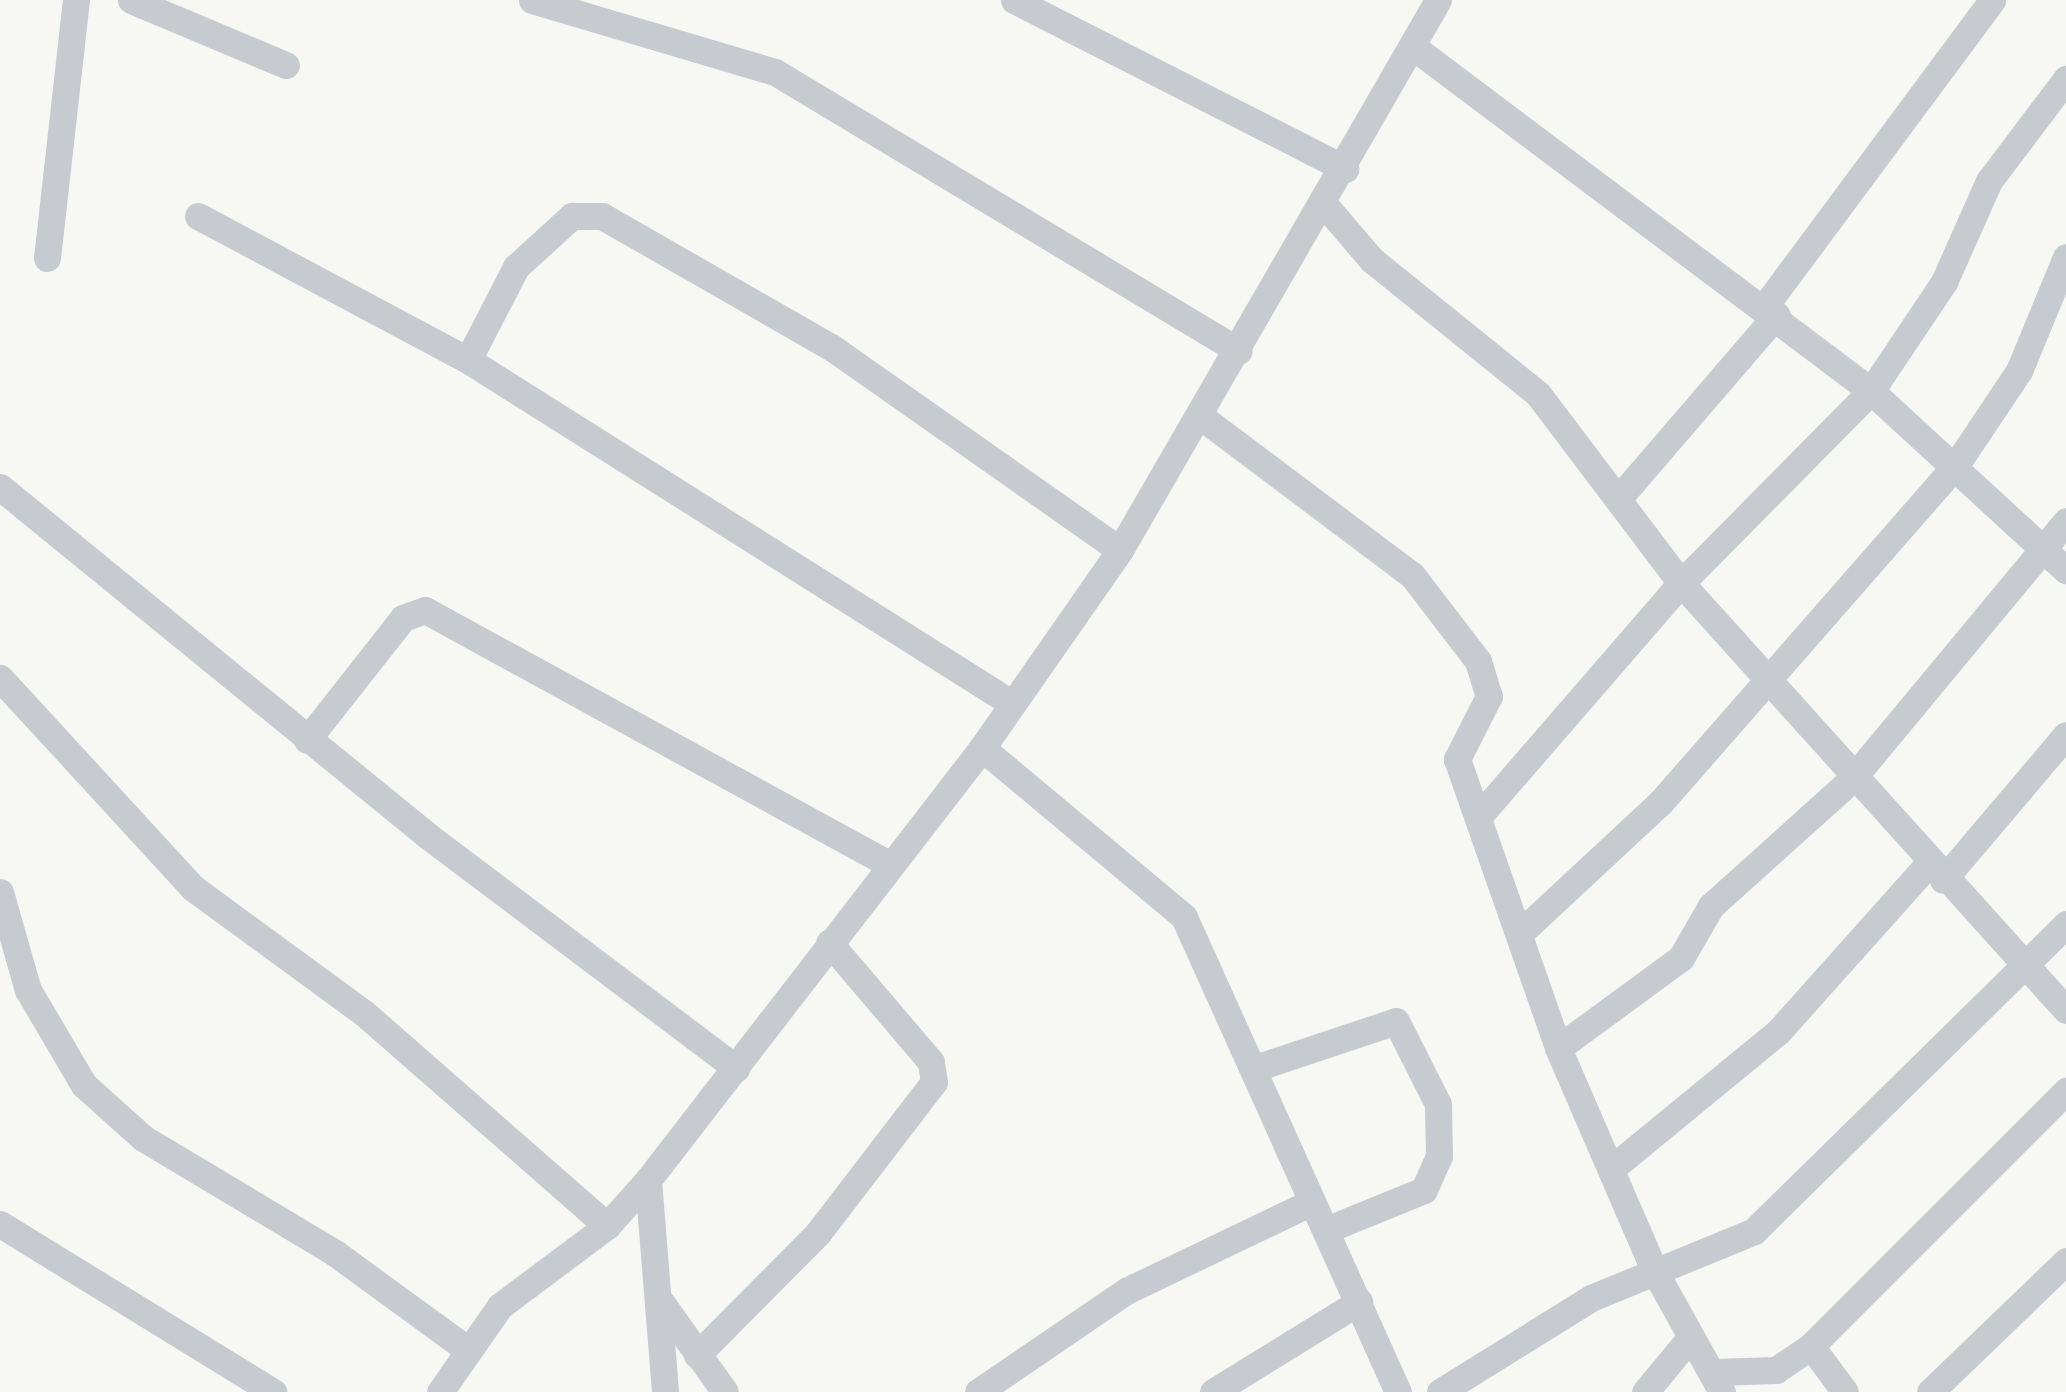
<!DOCTYPE html>
<html>
<head>
<meta charset="utf-8">
<style>
  body { margin:0 }
  #map { position:relative; width:2066px; height:1392px; overflow:hidden; background:#f7f7f4; font-family:Quicksand,sans-serif }
  div>[style] { position:absolute }
  [style*='--x'] { left:calc(var(--x)*1px); top:calc(var(--y)*1px); width:calc(var(--w)*1px); rotate:calc(var(--a)*1deg) }
  .minor>* { height:27px; margin:-13.5px; padding:0 13.5px; transform-origin:13.5px; border-radius:13.5px; background:#c7cace }
  span { translate:-50% -50%; white-space:nowrap; text-align:center; line-height:1.15; -webkit-text-stroke:12px #fff; paint-order:stroke }
</style>
</head>
<body>
<div id="map">
  <div class="minor">
    <i style="--x:131;--y:0;--w:168;--a:22.8"></i>
    <i style="--x:532;--y:0;--w:253;--a:16.5"></i>
    <i style="--x:775;--y:72;--w:541;--a:31.02"></i>
    <i style="--x:1014;--y:0;--w:372;--a:27"></i>
    <i style="--x:1416;--y:49;--w:569;--a:36.93"></i>
    <i style="--x:1871;--y:391;--w:265;--a:42.6"></i>
    <i style="--x:1324;--y:204;--w:74;--a:49.4"></i>
    <i style="--x:1372;--y:260;--w:213;--a:38.9"></i>
    <i style="--x:1538;--y:394;--w:237;--a:52.9"></i>
    <i style="--x:1681;--y:583;--w:575;--a:47.96"></i>
    <i style="--x:198;--y:216;--w:306;--a:28.1"></i>
    <i style="--x:468;--y:360;--w:644;--a:32.26"></i>
    <i style="--x:47;--y:258;--w:260;--a:-83.6"></i>
    <i style="--x:1765;--y:306;--w:381;--a:-53.4"></i>
    <i style="--x:468;--y:360;--w:105;--a:-62.7"></i>
    <i style="--x:516;--y:267;--w:76;--a:-42.3"></i>
    <i style="--x:572;--y:216;--w:30;--a:0"></i>
    <i style="--x:602;--y:216;--w:264;--a:29.8"></i>
    <i style="--x:831;--y:347;--w:353;--a:35.1"></i>
    <i style="--x:1200;--y:416;--w:265;--a:36.9"></i>
    <i style="--x:1412;--y:575;--w:108;--a:52.5"></i>
    <i style="--x:1478;--y:661;--w:37;--a:73"></i>
    <i style="--x:1489;--y:696;--w:71;--a:116.9"></i>
    <i style="--x:1457;--y:759;--w:306;--a:70.7"></i>
    <i style="--x:1558;--y:1048;--w:242;--a:66.6"></i>
    <i style="--x:1654;--y:1270;--w:140;--a:60.9"></i>
    <i style="--x:0;--y:487;--w:552;--a:39.19"></i>
    <i style="--x:428;--y:836;--w:386;--a:37"></i>
    <i style="--x:1618;--y:499;--w:243;--a:-49.3"></i>
    <i style="--x:0;--y:678;--w:285;--a:47.4"></i>
    <i style="--x:193;--y:888;--w:212;--a:36.2"></i>
    <i style="--x:364;--y:1013;--w:323;--a:41.2"></i>
    <i style="--x:307;--y:740;--w:155;--a:-51.8"></i>
    <i style="--x:403;--y:618;--w:23;--a:-20"></i>
    <i style="--x:425;--y:610;--w:527;--a:28.71"></i>
    <i style="--x:982;--y:748;--w:263;--a:39.9"></i>
    <i style="--x:1184;--y:917;--w:521;--a:65.75"></i>
    <i style="--x:1480;--y:815;--w:307;--a:-49.1"></i>
    <i style="--x:1681;--y:583;--w:270;--a:-45.3"></i>
    <i style="--x:1871;--y:391;--w:131;--a:-56.2"></i>
    <i style="--x:1944;--y:282;--w:111;--a:-66"></i>
    <i style="--x:1989;--y:181;--w:128;--a:-53"></i>
    <i style="--x:1943;--y:880;--w:190;--a:-49.7"></i>
    <i style="--x:0;--y:892;--w:102;--a:74.1"></i>
    <i style="--x:28;--y:990;--w:110;--a:59.5"></i>
    <i style="--x:84;--y:1085;--w:79;--a:41.9"></i>
    <i style="--x:143;--y:1138;--w:224;--a:30.9"></i>
    <i style="--x:335;--y:1253;--w:160;--a:36.1"></i>
    <i style="--x:1520;--y:933;--w:191;--a:-42.9"></i>
    <i style="--x:1660;--y:803;--w:449;--a:-48.8"></i>
    <i style="--x:1956;--y:465;--w:113;--a:-56.2"></i>
    <i style="--x:2019;--y:371;--w:123;--a:-67.6"></i>
    <i style="--x:1558;--y:1048;--w:152;--a:-36.2"></i>
    <i style="--x:1681;--y:958;--w:60;--a:-60"></i>
    <i style="--x:1711;--y:906;--w:190;--a:-42"></i>
    <i style="--x:1852;--y:779;--w:335;--a:-50.3"></i>
    <i style="--x:1258;--y:1067;--w:145;--a:-18.4"></i>
    <i style="--x:1396;--y:1021;--w:93;--a:63.2"></i>
    <i style="--x:1438;--y:1104;--w:52;--a:88.9"></i>
    <i style="--x:1439;--y:1156;--w:37;--a:114"></i>
    <i style="--x:1424;--y:1190;--w:106;--a:157.8"></i>
    <i style="--x:1611;--y:1169;--w:216;--a:-39.4"></i>
    <i style="--x:1778;--y:1032;--w:225;--a:-48.2"></i>
    <i style="--x:648;--y:1180;--w:213;--a:85.4"></i>
    <i style="--x:0;--y:1224;--w:321;--a:31.6"></i>
    <i style="--x:661;--y:1302;--w:110;--a:54.6"></i>
    <i style="--x:1811;--y:1346;--w:57;--a:53.5"></i>
    <i style="--x:697;--y:1355;--w:172;--a:-45.2"></i>
    <i style="--x:818;--y:1233;--w:190;--a:-52.5"></i>
    <i style="--x:934;--y:1082;--w:20;--a:-99"></i>
    <i style="--x:931;--y:1062;--w:157;--a:-130.4"></i>
    <i style="--x:1713;--y:1372;--w:63;--a:-1.8"></i>
    <i style="--x:1776;--y:1370;--w:42;--a:-34.4"></i>
    <i style="--x:1811;--y:1346;--w:361;--a:-45"></i>
    <i style="--x:440;--y:1392;--w:105;--a:-55.1"></i>
    <i style="--x:500;--y:1306;--w:134;--a:-36.8"></i>
    <i style="--x:607;--y:1226;--w:62;--a:-48.3"></i>
    <i style="--x:648;--y:1180;--w:546;--a:-52.29"></i>
    <i style="--x:982;--y:748;--w:241;--a:-55.1"></i>
    <i style="--x:1120;--y:550;--w:635;--a:-59.96"></i>
    <i style="--x:978;--y:1392;--w:179;--a:-34.3"></i>
    <i style="--x:1126;--y:1291;--w:206;--a:-25.6"></i>
    <i style="--x:1213;--y:1392;--w:172;--a:-31.7"></i>
    <i style="--x:1440;--y:1392;--w:178;--a:-31.9"></i>
    <i style="--x:1591;--y:1298;--w:176;--a:-22.3"></i>
    <i style="--x:1754;--y:1231;--w:438;--a:-44.5"></i>
    <i style="--x:1645;--y:1392;--w:69;--a:-50.3"></i>
    <i style="--x:1930;--y:1392;--w:189;--a:-43.9"></i>
  </div>
</div>
</body>
</html>
